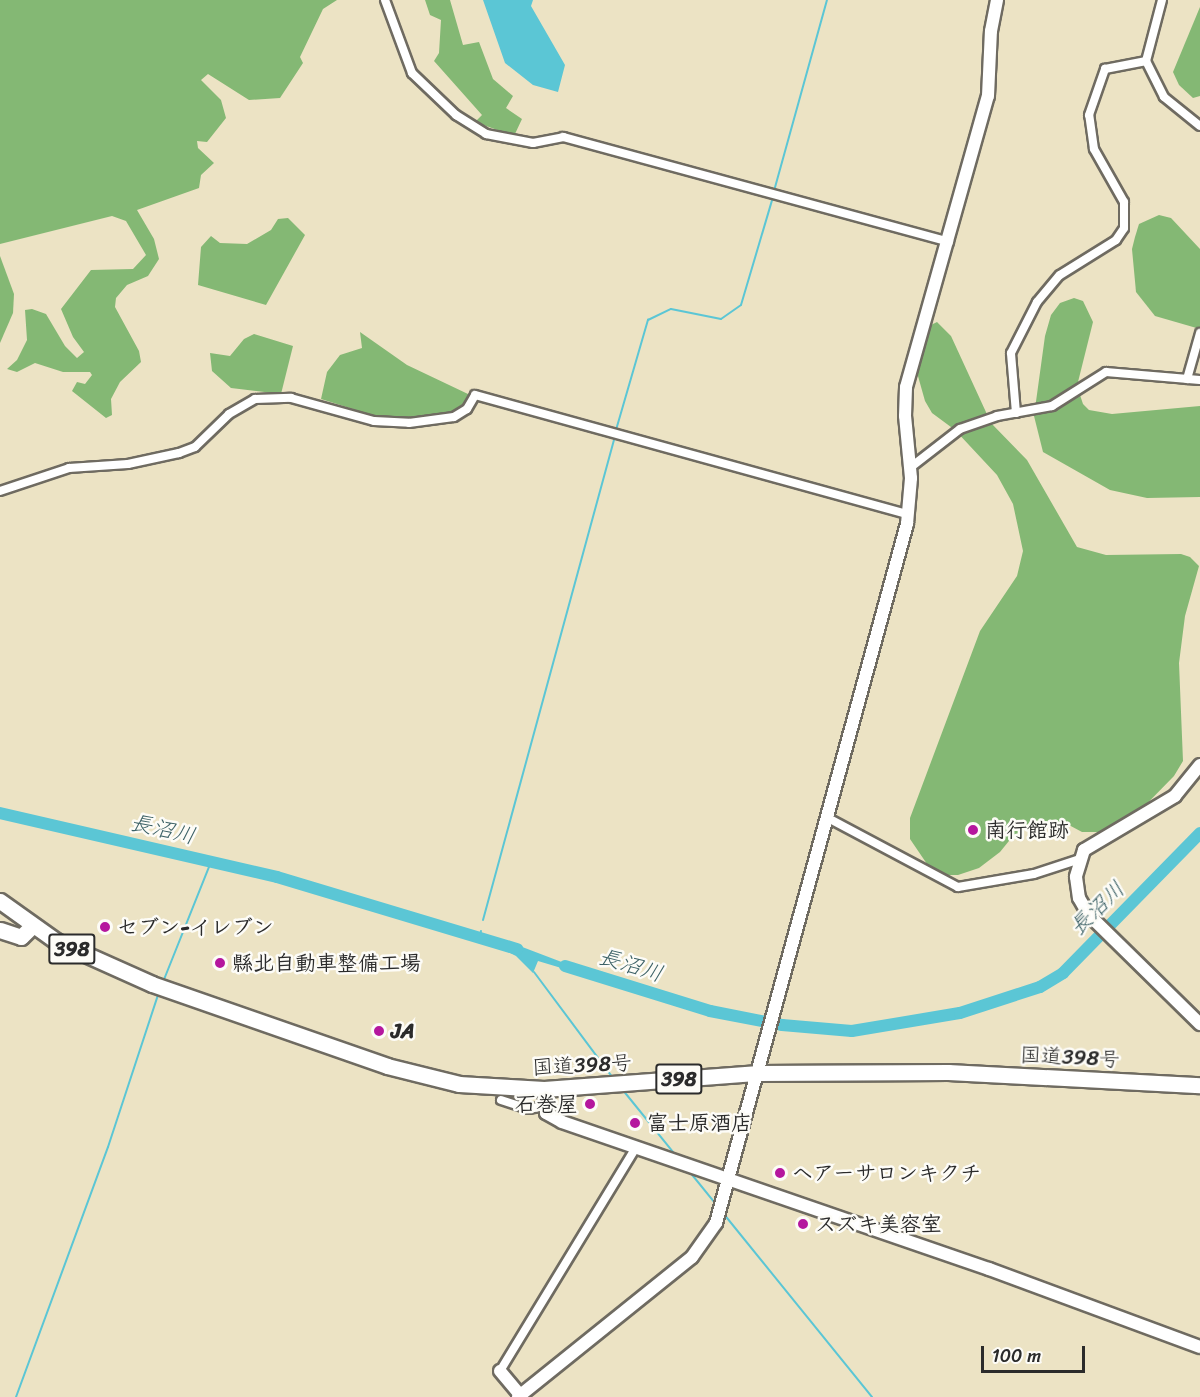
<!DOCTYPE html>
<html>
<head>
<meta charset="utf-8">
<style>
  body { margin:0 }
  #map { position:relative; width:1200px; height:1397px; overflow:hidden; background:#ece3c4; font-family:Sriracha,"Klee One",sans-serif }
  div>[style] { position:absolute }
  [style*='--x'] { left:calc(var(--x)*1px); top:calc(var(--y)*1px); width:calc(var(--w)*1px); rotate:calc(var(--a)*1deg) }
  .forest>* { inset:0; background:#84b874 }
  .water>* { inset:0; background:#5bc6d5 }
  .stream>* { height:2px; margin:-1px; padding:0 1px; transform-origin:1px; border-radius:1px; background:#5bc6d5 }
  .river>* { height:12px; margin:-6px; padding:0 6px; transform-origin:6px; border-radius:6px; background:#5bc6d5 }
  .roads { filter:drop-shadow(2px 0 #6f6b61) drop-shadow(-2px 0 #6f6b61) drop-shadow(0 2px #6f6b61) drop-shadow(0 -2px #6f6b61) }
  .street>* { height:8px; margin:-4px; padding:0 4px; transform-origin:4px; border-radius:4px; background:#fff }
  .secondary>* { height:12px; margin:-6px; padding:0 6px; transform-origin:6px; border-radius:6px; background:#fff }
  .highway>* { height:15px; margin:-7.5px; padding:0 7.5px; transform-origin:7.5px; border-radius:7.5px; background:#fff }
  .dots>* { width:16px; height:16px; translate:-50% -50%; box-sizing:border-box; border:3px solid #fdfcf7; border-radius:50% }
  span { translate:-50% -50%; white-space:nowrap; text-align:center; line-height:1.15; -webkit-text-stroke:5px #fdfcf7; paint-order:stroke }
  .shield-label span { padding:2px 4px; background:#fdfcf7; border:2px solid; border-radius:4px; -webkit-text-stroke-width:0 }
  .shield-label { font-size:20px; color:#2b2b2b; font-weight:700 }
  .poi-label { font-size:21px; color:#2b2b2b; font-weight:700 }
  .left { translate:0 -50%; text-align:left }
  .right { translate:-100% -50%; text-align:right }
  .street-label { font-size:21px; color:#2b2b2b }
  .water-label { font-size:22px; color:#3c6166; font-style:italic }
  .scale { position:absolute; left:981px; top:1346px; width:104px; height:27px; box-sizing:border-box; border:3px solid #2b2b2b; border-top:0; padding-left:8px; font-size:18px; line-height:21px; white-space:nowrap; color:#2b2b2b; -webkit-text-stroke:4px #fdfcf7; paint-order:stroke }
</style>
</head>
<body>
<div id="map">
  <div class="forest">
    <i style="clip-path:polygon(0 0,337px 0,323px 9px,300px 57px,303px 63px,280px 98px,249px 100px,208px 74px,201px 80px,221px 100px,226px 118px,207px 142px,197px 141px,198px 148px,214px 163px,201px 175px,199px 188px,137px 210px,154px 239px,159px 259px,148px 276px,127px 285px,116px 298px,115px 307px,139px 351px,141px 362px,120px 382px,111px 399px,112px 415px,106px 418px,72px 391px,77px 382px,85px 384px,92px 375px,90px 372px,63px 372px,35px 363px,17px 372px,7px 369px,17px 360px,27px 340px,25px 310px,32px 309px,46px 314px,65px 346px,77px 358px,84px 352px,73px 337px,61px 309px,91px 270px,133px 269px,146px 255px,126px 221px,112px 216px,0 244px)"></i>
    <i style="clip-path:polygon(425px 0,450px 0,463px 45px,479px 42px,493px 79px,513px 96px,506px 108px,522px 119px,514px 136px,475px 122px,482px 115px,434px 61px,439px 53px,441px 20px,430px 15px)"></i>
    <i style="clip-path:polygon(1200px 7px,1200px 96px,1193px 98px,1179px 85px,1173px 72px)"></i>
    <i style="clip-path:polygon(1159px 215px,1171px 218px,1200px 249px,1200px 329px,1155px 316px,1136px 292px,1132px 249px,1135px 237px,1139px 224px)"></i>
    <i style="clip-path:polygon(288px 218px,305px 235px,266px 305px,198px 285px,201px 247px,211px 236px,220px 243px,247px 244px,271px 230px,278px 219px)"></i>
    <i style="clip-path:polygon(0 256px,14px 294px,13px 313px,0 343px)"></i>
    <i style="clip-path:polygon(1074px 298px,1083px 301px,1093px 322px,1077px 386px,1083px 404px,1089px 410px,1112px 414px,1200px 406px,1200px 497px,1147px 498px,1110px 490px,1043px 452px,1034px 416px,1045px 336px,1051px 315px,1060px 303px)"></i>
    <i style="clip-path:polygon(937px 322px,951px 336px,991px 423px,1027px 460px,1077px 547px,1106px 555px,1181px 554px,1190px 557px,1199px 566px,1185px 616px,1179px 663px,1183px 761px,1174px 776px,1126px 825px,1113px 832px,1082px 832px,1067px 824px,1037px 822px,1013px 836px,1000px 852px,979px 868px,958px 875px,944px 875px,927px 864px,910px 839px,910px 818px,980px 631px,1017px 576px,1023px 551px,1013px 504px,997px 475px,955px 430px,932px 413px,925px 401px,916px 369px,929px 326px)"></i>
    <i style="clip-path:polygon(360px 332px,407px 365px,468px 394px,469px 398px,453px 413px,407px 418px,375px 416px,321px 399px,327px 372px,340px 355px,362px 348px)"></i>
    <i style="clip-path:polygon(254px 334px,293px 346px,281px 394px,231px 388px,212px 371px,210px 353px,230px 356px,244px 339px)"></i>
  </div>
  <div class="water">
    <i style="clip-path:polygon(483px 0,533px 0,531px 6px,565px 65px,558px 92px,533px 85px,505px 63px)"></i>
    <i style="clip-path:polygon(505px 941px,517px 945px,580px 969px,578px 973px,538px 961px,533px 973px,516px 956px,502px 949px)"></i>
  </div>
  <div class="stream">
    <i style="--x:774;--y:191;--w:198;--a:-74.5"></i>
    <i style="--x:616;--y:430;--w:115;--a:-73.8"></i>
    <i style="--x:648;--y:320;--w:25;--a:-26"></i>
    <i style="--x:671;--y:309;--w:51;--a:11.3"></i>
    <i style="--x:721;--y:319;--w:24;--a:-35"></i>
    <i style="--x:741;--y:305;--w:113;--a:-73.5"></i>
    <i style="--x:483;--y:920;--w:502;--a:-74.74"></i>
    <i style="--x:480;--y:937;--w:6;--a:-81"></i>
    <i style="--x:534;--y:972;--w:132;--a:53.3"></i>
    <i style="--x:163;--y:982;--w:129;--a:-68.2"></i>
    <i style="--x:622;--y:1089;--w:87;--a:51"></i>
    <i style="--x:689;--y:1171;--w:41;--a:50.9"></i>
    <i style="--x:723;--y:1213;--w:237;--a:51"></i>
    <i style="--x:16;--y:1397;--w:266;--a:-69.8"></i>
    <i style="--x:108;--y:1147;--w:163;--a:-71.8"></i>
  </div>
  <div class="river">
    <i style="--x:0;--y:813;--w:284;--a:13"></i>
    <i style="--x:277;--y:877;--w:251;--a:16.7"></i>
    <i style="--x:565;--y:966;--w:152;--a:17.2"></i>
    <i style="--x:710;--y:1011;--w:73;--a:11"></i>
    <i style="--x:782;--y:1025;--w:70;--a:4.9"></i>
    <i style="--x:852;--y:1031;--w:109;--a:-9.5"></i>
    <i style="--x:960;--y:1013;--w:84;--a:-18"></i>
    <i style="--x:1040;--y:987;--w:27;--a:-31"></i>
    <i style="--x:1063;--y:973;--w:196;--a:-45.6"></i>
  </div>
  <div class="roads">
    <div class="street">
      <i style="--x:385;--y:0;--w:78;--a:69.7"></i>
      <i style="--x:412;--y:73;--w:61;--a:43.7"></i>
      <i style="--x:456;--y:115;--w:36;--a:32"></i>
      <i style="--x:486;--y:134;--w:48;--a:10.8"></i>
      <i style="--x:533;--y:143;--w:31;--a:-11"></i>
      <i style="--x:563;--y:137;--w:400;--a:15.2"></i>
      <i style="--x:1162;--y:0;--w:63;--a:104.7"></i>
      <i style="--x:1146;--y:61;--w:40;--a:63.4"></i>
      <i style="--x:1164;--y:97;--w:46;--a:38.9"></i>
      <i style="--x:1187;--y:379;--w:48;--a:-74.2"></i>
      <i style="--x:1016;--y:413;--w:60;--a:-94.8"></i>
      <i style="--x:1011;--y:353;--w:57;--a:-63"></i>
      <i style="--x:1037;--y:302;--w:35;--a:-50"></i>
      <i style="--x:1060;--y:275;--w:66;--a:-32"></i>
      <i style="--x:1116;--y:240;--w:14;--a:-56"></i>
      <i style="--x:1124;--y:228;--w:26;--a:-90"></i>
      <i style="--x:1124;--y:202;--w:61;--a:-119.5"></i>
      <i style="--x:1094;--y:149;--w:34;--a:-98"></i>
      <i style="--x:1089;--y:115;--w:49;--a:-70.8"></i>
      <i style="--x:1105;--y:69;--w:42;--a:-11"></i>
      <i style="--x:911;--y:467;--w:62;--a:-37.8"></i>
      <i style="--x:960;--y:429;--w:39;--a:-19"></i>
      <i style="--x:997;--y:416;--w:56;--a:-10.3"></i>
      <i style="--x:1052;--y:406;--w:64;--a:-32.2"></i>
      <i style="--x:1106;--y:372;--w:94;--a:4.9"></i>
      <i style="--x:0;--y:491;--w:73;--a:-18.4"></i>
      <i style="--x:69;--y:468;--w:59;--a:-3.9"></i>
      <i style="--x:128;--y:464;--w:52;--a:-12.2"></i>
      <i style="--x:179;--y:453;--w:17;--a:-21"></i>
      <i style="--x:195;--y:447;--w:47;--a:-44.1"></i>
      <i style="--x:229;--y:414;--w:30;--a:-30"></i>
      <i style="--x:255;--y:399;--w:36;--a:-2"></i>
      <i style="--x:291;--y:398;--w:86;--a:15.5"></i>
      <i style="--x:374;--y:421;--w:35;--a:3"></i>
      <i style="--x:409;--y:423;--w:45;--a:-7.6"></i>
      <i style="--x:454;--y:417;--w:15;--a:-32"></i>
      <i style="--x:467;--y:409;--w:16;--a:-60"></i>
      <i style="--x:475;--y:395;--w:449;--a:15.4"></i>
      <i style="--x:828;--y:818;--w:147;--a:28"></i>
      <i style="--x:958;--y:887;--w:77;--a:-9.7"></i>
      <i style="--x:1034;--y:874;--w:48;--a:-18.1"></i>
      <i style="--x:501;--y:1100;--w:29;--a:18"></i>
      <i style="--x:529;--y:1109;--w:15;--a:-11"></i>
      <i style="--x:500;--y:1371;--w:260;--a:-58.7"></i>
    </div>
    <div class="secondary">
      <i style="--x:1200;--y:765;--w:40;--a:129"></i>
      <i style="--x:1175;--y:796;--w:106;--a:149.3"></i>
      <i style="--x:1084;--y:850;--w:28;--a:107"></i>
      <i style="--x:1076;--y:877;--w:21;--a:82"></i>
      <i style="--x:1079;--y:898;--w:20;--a:60"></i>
      <i style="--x:1089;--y:915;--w:156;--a:44.5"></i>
      <i style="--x:544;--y:1089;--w:24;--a:85"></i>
      <i style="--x:546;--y:1113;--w:18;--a:29"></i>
      <i style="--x:562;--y:1122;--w:452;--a:19"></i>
      <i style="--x:989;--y:1269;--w:225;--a:20.3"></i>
      <i style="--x:500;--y:1371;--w:31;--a:50"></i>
      <i style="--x:518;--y:1397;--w:223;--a:-38.8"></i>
      <i style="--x:692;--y:1257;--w:42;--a:-54.8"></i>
      <i style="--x:716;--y:1223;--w:725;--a:-74.72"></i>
      <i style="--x:907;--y:524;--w:46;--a:-85"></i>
      <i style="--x:911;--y:478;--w:62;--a:-95.5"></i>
      <i style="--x:905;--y:416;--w:29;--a:-88"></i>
      <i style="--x:906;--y:387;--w:302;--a:-74.3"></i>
      <i style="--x:988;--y:96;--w:65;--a:-87.4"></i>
      <i style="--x:991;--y:31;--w:32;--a:-79"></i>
    </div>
    <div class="highway">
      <i style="--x:0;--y:901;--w:69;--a:35.5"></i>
      <i style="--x:56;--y:941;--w:105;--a:24.1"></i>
      <i style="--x:152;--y:984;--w:249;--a:19.2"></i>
      <i style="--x:387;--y:1066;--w:74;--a:14"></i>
      <i style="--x:459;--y:1084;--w:85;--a:3.4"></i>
      <i style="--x:544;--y:1089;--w:215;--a:-4.3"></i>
      <i style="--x:758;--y:1073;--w:190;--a:-0.3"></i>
      <i style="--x:948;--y:1072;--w:252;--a:3"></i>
      <i style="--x:0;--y:930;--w:22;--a:18"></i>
      <i style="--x:21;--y:937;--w:14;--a:-45"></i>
    </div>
  </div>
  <div class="dots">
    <i style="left:973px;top:830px;background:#b5179e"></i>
    <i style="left:105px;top:927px;background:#b5179e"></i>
    <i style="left:220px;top:963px;background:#b5179e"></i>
    <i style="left:379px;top:1031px;background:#b5179e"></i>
    <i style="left:590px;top:1104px;background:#b5179e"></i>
    <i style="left:635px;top:1123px;background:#b5179e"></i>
    <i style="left:780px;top:1173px;background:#b5179e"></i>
    <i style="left:803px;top:1224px;background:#b5179e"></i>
  </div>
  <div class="shield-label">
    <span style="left:72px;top:949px">398</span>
    <span style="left:679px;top:1079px">398</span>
  </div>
  <div class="poi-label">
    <span class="left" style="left:985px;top:830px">南行館跡</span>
    <span class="left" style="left:117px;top:927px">セブン-イレブン</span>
    <span class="left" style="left:232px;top:963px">縣北自動車整備工場</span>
    <span class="left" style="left:391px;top:1031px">JA</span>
    <span class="right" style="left:578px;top:1104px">石巻屋</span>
    <span class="left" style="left:647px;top:1123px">富士原酒店</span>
    <span class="left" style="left:792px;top:1173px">ヘアーサロンキクチ</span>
    <span class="left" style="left:815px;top:1224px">スズキ美容室</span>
  </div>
  <div class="street-label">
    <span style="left:1070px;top:1057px;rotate:3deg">国道398号</span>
    <span style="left:582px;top:1065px;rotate:-3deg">国道398号</span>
  </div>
  <div class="water-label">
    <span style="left:163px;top:829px;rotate:13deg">長沼川</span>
    <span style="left:1097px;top:908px;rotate:-44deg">長沼川</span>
    <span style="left:631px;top:965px;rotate:17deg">長沼川</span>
  </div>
  <div class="scale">100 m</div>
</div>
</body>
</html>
